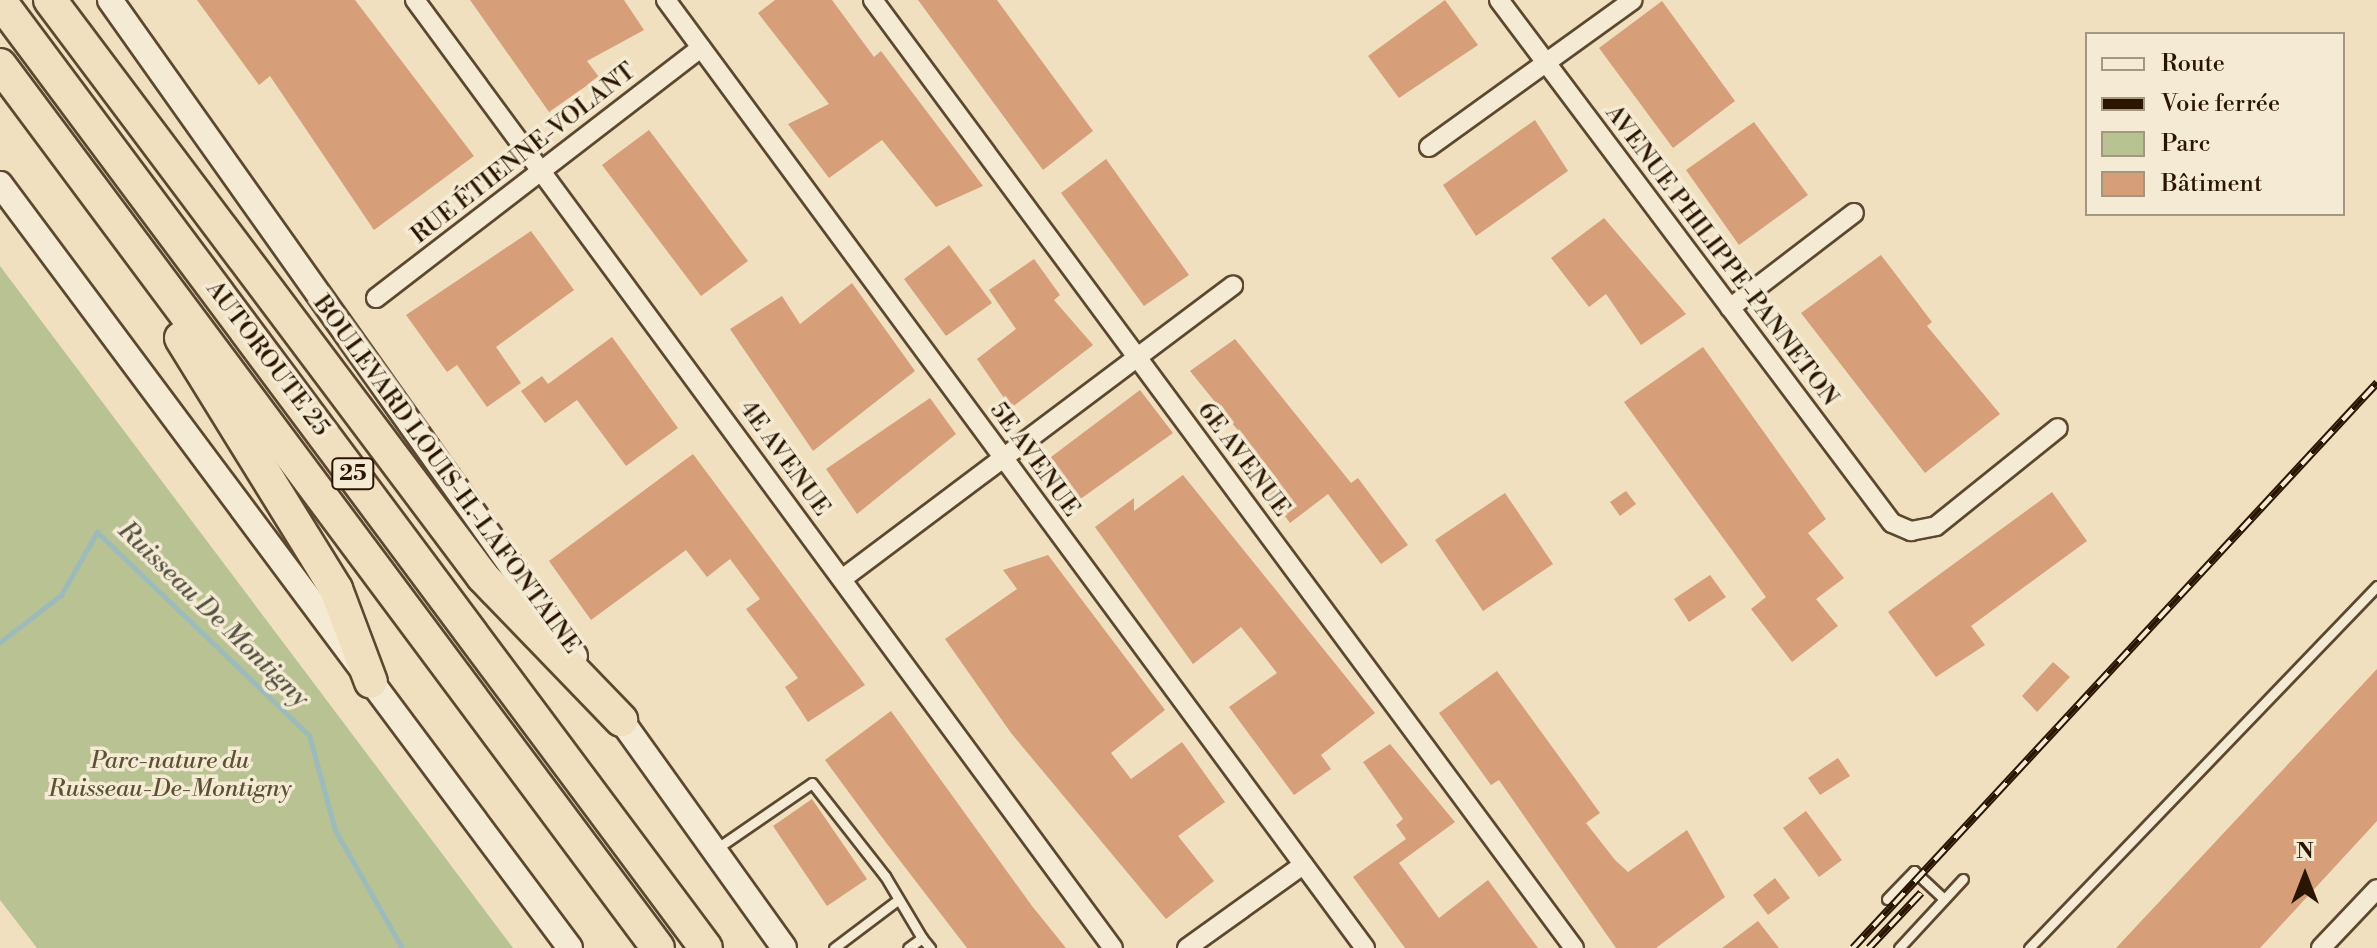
<!DOCTYPE html>
<html>
<head>
<meta charset="utf-8">
<style>
  body { margin:0 }
  #map { position:relative; width:2377px; height:948px; overflow:hidden; background:#f0e0bf; font-family:"Libre Bodoni",serif }
  div>[style] { position:absolute }
  [style*='--x'] { left:calc(var(--x)*1px); top:calc(var(--y)*1px); width:calc(var(--w)*1px); rotate:calc(var(--a)*1deg) }
  .green>* { inset:0; background:#b8c293 }
  .stream>* { height:5px; margin:-2.5px; padding:0 2.5px; transform-origin:2.5px; border-radius:2.5px; background:#9dbbbb }
  .building>* { inset:0; background:#d69e79 }
  .roads { filter:drop-shadow(2px 0 #5c4830) drop-shadow(-2px 0 #5c4830) drop-shadow(0 2px #5c4830) drop-shadow(0 -2px #5c4830) }
  .lane>* { height:9px; margin:-4.5px; padding:0 4.5px; transform-origin:4.5px; border-radius:4.5px; background:#f5ebd5 }
  .street>* { height:18px; margin:-9px; padding:0 9px; transform-origin:9px; border-radius:9px; background:#f5ebd5 }
  .secondary>* { height:24px; margin:-12px; padding:0 12px; transform-origin:12px; border-radius:12px; background:#f5ebd5 }
  .highway>* { height:32px; margin:-16px; padding:0 16px; transform-origin:16px; border-radius:16px; background:#f0e0bf }
  .rail>* { height:8px; margin-top:-4px; transform-origin:0; background:repeating-linear-gradient(90deg,#f5ebd5 0 15px,#2a1600 0 30px); box-sizing:border-box; border-block:2px solid #2a1600 }
  span { translate:-50% -50%; white-space:nowrap; text-align:center; line-height:1.15; -webkit-text-stroke:7px #f5ebd5; paint-order:stroke }
  .shield-label span { padding:2px 6px; background:#f5ebd5; border:2px solid; border-radius:6px; -webkit-text-stroke-width:0 }
  .shield-label { font-size:22px; color:#2a1600; font-weight:700 }
  .street-label { font-size:24px; color:#2a1600 }
  .park-label { font-size:24px; color:#5c5233; font-style:italic }
  .water-label { font-size:26px; color:#525041; font-style:italic }
  .legend { position:absolute; left:2085px; top:32px; width:260px; height:184px; box-sizing:border-box; background:#f5ebd5; border:2px solid #a49680; margin:0; padding:10px 14px; list-style:none; font-size:24px; color:#2a1600 }
  .legend li { display:flex; align-items:center; gap:16px; height:40px }
  .legend b { width:40px; border:2px solid #a49680 }
  .north { position:absolute; left:2265px; top:836px; width:80px; height:80px; -webkit-text-stroke:6px #f5ebd5; paint-order:stroke; rotate:0deg; font-size:22px; font-weight:700; line-height:32px; text-align:center; color:#2a1600 }
  .north::after { content:''; display:block; margin:auto; width:28px; height:36px; background:#2a1600; clip-path:polygon(50% 0,100% 100%,50% 72%,0 100%) }
</style>
</head>
<body>
<div id="map">
  <div class="green">
    <i style="clip-path:polygon(0 266px,513px 948px,37px 948px,0 900px)"></i>
  </div>
  <div class="stream">
    <i style="--x:0;--y:642;--w:77;--a:-37.6"></i>
    <i style="--x:61;--y:595;--w:73;--a:-60.3"></i>
    <i style="--x:97;--y:532;--w:294;--a:43.8"></i>
    <i style="--x:309;--y:735;--w:98;--a:74.7"></i>
    <i style="--x:335;--y:830;--w:136;--a:60.4"></i>
  </div>
  <div class="building">
    <i style="clip-path:polygon(197px 0,355px 0,474px 156px,374px 230px,270px 76px,259px 85px)"></i>
    <i style="clip-path:polygon(470px 0,624px 0,644px 30px,587px 61px,599px 77px,549px 112px)"></i>
    <i style="clip-path:polygon(775px 0,832px 0,874px 57px,881px 51px,983px 186px,936px 207px,882px 140px,829px 178px,788px 124px,829px 104px,758px 13px)"></i>
    <i style="clip-path:polygon(918px 0,997px 0,1093px 131px,1043px 170px)"></i>
    <i style="clip-path:polygon(1445px 0,1478px 45px,1399px 98px,1368px 56px)"></i>
    <i style="clip-path:polygon(1662px 1px,1735px 101px,1673px 148px,1599px 48px)"></i>
    <i style="clip-path:polygon(1535px 120px,1568px 171px,1476px 236px,1443px 185px)"></i>
    <i style="clip-path:polygon(1754px 122px,1808px 195px,1739px 245px,1686px 170px)"></i>
    <i style="clip-path:polygon(649px 130px,748px 261px,701px 296px,602px 165px)"></i>
    <i style="clip-path:polygon(1106px 159px,1189px 275px,1144px 306px,1061px 193px)"></i>
    <i style="clip-path:polygon(1604px 218px,1686px 314px,1641px 345px,1606px 294px,1589px 307px,1551px 258px)"></i>
    <i style="clip-path:polygon(531px 231px,574px 290px,496px 347px,521px 383px,487px 407px,457px 365px,447px 372px,406px 315px)"></i>
    <i style="clip-path:polygon(949px 245px,992px 303px,946px 336px,904px 279px)"></i>
    <i style="clip-path:polygon(1881px 255px,1932px 322px,1927px 326px,2000px 414px,1925px 473px,1801px 313px)"></i>
    <i style="clip-path:polygon(1034px 259px,1060px 295px,1054px 300px,1093px 345px,1011px 408px,977px 359px,1016px 329px,989px 290px)"></i>
    <i style="clip-path:polygon(852px 283px,915px 371px,813px 451px,730px 329px,782px 296px,800px 324px)"></i>
    <i style="clip-path:polygon(612px 337px,678px 428px,626px 466px,577px 400px,545px 423px,521px 391px,542px 376px,548px 384px)"></i>
    <i style="clip-path:polygon(1235px 339px,1351px 483px,1358px 478px,1408px 545px,1381px 564px,1328px 494px,1290px 523px,1265px 489px,1278px 480px,1190px 371px)"></i>
    <i style="clip-path:polygon(1703px 347px,1826px 519px,1808px 533px,1844px 578px,1816px 599px,1838px 626px,1792px 662px,1751px 609px,1766px 597px,1624px 402px)"></i>
    <i style="clip-path:polygon(1140px 390px,1173px 433px,1079px 500px,1047px 460px)"></i>
    <i style="clip-path:polygon(930px 398px,956px 434px,857px 514px,826px 469px)"></i>
    <i style="clip-path:polygon(693px 454px,865px 685px,808px 722px,785px 687px,798px 678px,746px 609px,760px 599px,730px 559px,707px 577px,686px 550px,591px 620px,549px 561px)"></i>
    <i style="clip-path:polygon(1183px 475px,1375px 713px,1321px 755px,1331px 769px,1294px 795px,1229px 707px,1277px 673px,1241px 627px,1193px 664px,1095px 527px,1134px 498px,1134px 511px)"></i>
    <i style="clip-path:polygon(1626px 491px,1636px 504px,1620px 516px,1610px 502px)"></i>
    <i style="clip-path:polygon(2052px 492px,2087px 541px,1971px 626px,1985px 645px,1936px 677px,1888px 612px)"></i>
    <i style="clip-path:polygon(1505px 493px,1553px 564px,1483px 611px,1435px 540px)"></i>
    <i style="clip-path:polygon(1048px 555px,1165px 710px,1111px 753px,1131px 779px,1182px 742px,1225px 802px,1178px 836px,1214px 881px,1166px 919px,1011px 733px,945px 639px,1017px 589px,1003px 570px)"></i>
    <i style="clip-path:polygon(1710px 575px,1726px 597px,1689px 622px,1674px 599px)"></i>
    <i style="clip-path:polygon(2053px 662px,2070px 677px,2037px 712px,2022px 696px)"></i>
    <i style="clip-path:polygon(2377px 669px,2377px 821px,2260px 948px,2116px 948px)"></i>
    <i style="clip-path:polygon(1497px 671px,1600px 813px,1586px 823px,1615px 860px,1628px 872px,1687px 830px,1725px 897px,1656px 948px,1616px 948px,1499px 780px,1491px 785px,1439px 713px)"></i>
    <i style="clip-path:polygon(891px 711px,1032px 906px,1066px 948px,967px 948px,881px 836px,825px 760px)"></i>
    <i style="clip-path:polygon(1390px 744px,1455px 822px,1399px 863px,1439px 918px,1488px 880px,1538px 948px,1405px 948px,1353px 877px,1406px 839px,1396px 825px,1403px 819px,1363px 762px)"></i>
    <i style="clip-path:polygon(1838px 758px,1850px 776px,1820px 795px,1808px 778px)"></i>
    <i style="clip-path:polygon(812px 799px,867px 879px,827px 906px,773px 826px)"></i>
    <i style="clip-path:polygon(1806px 811px,1842px 860px,1819px 877px,1783px 828px)"></i>
    <i style="clip-path:polygon(1775px 878px,1790px 898px,1768px 915px,1753px 895px)"></i>
    <i style="clip-path:polygon(1758px 921px,1779px 948px,1722px 948px)"></i>
  </div>
  <div class="roads">
    <div class="lane">
      <i style="--x:716;--y:849;--w:116;--a:-34.5"></i>
      <i style="--x:812;--y:783;--w:118;--a:51.9"></i>
      <i style="--x:885;--y:876;--w:72;--a:59.2"></i>
      <i style="--x:922;--y:938;--w:17;--a:144"></i>
      <i style="--x:1887;--y:899;--w:39;--a:-46"></i>
      <i style="--x:1914;--y:871;--w:41;--a:43"></i>
      <i style="--x:922;--y:938;--w:13;--a:51"></i>
      <i style="--x:834;--y:948;--w:76;--a:-37"></i>
      <i style="--x:1899;--y:948;--w:94;--a:-47.2"></i>
      <i style="--x:2029;--y:948;--w:502;--a:-46.13"></i>
    </div>
    <div class="street">
      <i style="--x:415;--y:0;--w:1177;--a:53.64"></i>
      <i style="--x:666;--y:0;--w:1178;--a:53.6"></i>
      <i style="--x:873;--y:0;--w:1179;--a:53.52"></i>
      <i style="--x:1499;--y:0;--w:654;--a:53.08"></i>
      <i style="--x:1892;--y:523;--w:21;--a:23"></i>
      <i style="--x:1911;--y:531;--w:25;--a:-11"></i>
      <i style="--x:1936;--y:526;--w:156;--a:-38.8"></i>
      <i style="--x:1429;--y:147;--w:251;--a:-35.8"></i>
      <i style="--x:376;--y:298;--w:410;--a:-37.6"></i>
      <i style="--x:1730;--y:308;--w:156;--a:-37.5"></i>
      <i style="--x:842;--y:579;--w:489;--a:-36.9"></i>
      <i style="--x:1187;--y:948;--w:143;--a:-35.6"></i>
      <i style="--x:2321;--y:948;--w:81;--a:-46.5"></i>
    </div>
    <div class="secondary">
      <i style="--x:110;--y:0;--w:804;--a:54.67"></i>
      <i style="--x:0;--y:184;--w:953;--a:53.27"></i>
      <i style="--x:611;--y:706;--w:297;--a:54.4"></i>
    </div>
    <div class="highway">
      <i style="--x:50;--y:0;--w:721;--a:53.11"></i>
      <i style="--x:483;--y:577;--w:199;--a:46"></i>
      <i style="--x:0;--y:1;--w:1181;--a:53.3"></i>
      <i style="--x:0;--y:65;--w:1101;--a:53.31"></i>
      <i style="--x:181;--y:338;--w:295;--a:58.3"></i>
      <i style="--x:336;--y:589;--w:99;--a:69.4"></i>
    </div>
  </div>
  <div class="rail">
    <i style="--x:1853;--y:948;--w:771;--a:-47.16"></i>
    <i style="--x:1869;--y:948;--w:76;--a:-46.6"></i>
  </div>
  <div class="shield-label">
    <span style="left:353px;top:474px">25</span>
  </div>
  <div class="street-label">
    <span style="left:524px;top:154px;rotate:-38deg">RUE ÉTIENNE-VOLANT</span>
    <span style="left:1721px;top:256px;rotate:53deg">AVENUE PHILIPPE-PANNETON</span>
    <span style="left:267px;top:359px;rotate:53deg">AUTOROUTE 25</span>
    <span style="left:784px;top:459px;rotate:54deg">4E AVENUE</span>
    <span style="left:1034px;top:460px;rotate:54deg">5E AVENUE</span>
    <span style="left:1243px;top:460px;rotate:53deg">6E AVENUE</span>
    <span style="left:446px;top:475px;rotate:54deg">BOULEVARD LOUIS-H.-LAFONTAINE</span>
  </div>
  <div class="park-label">
    <span style="left:170px;top:776px">Parc-nature du<br>Ruisseau-De-Montigny</span>
  </div>
  <div class="water-label">
    <span style="left:213px;top:615px;rotate:44deg">Ruisseau De Montigny</span>
  </div>
  <ul class="legend">
  <li><b style="height:10px;background:#f5ebd5"></b>Route</li>
  <li><b style="height:10px;background:#2a1600"></b>Voie ferrée</li>
  <li><b style="height:22px;background:#b8c293"></b>Parc</li>
  <li><b style="height:22px;background:#d69e79"></b>Bâtiment</li>
  </ul>
  <div class="north">N</div>
</div>
</body>
</html>
